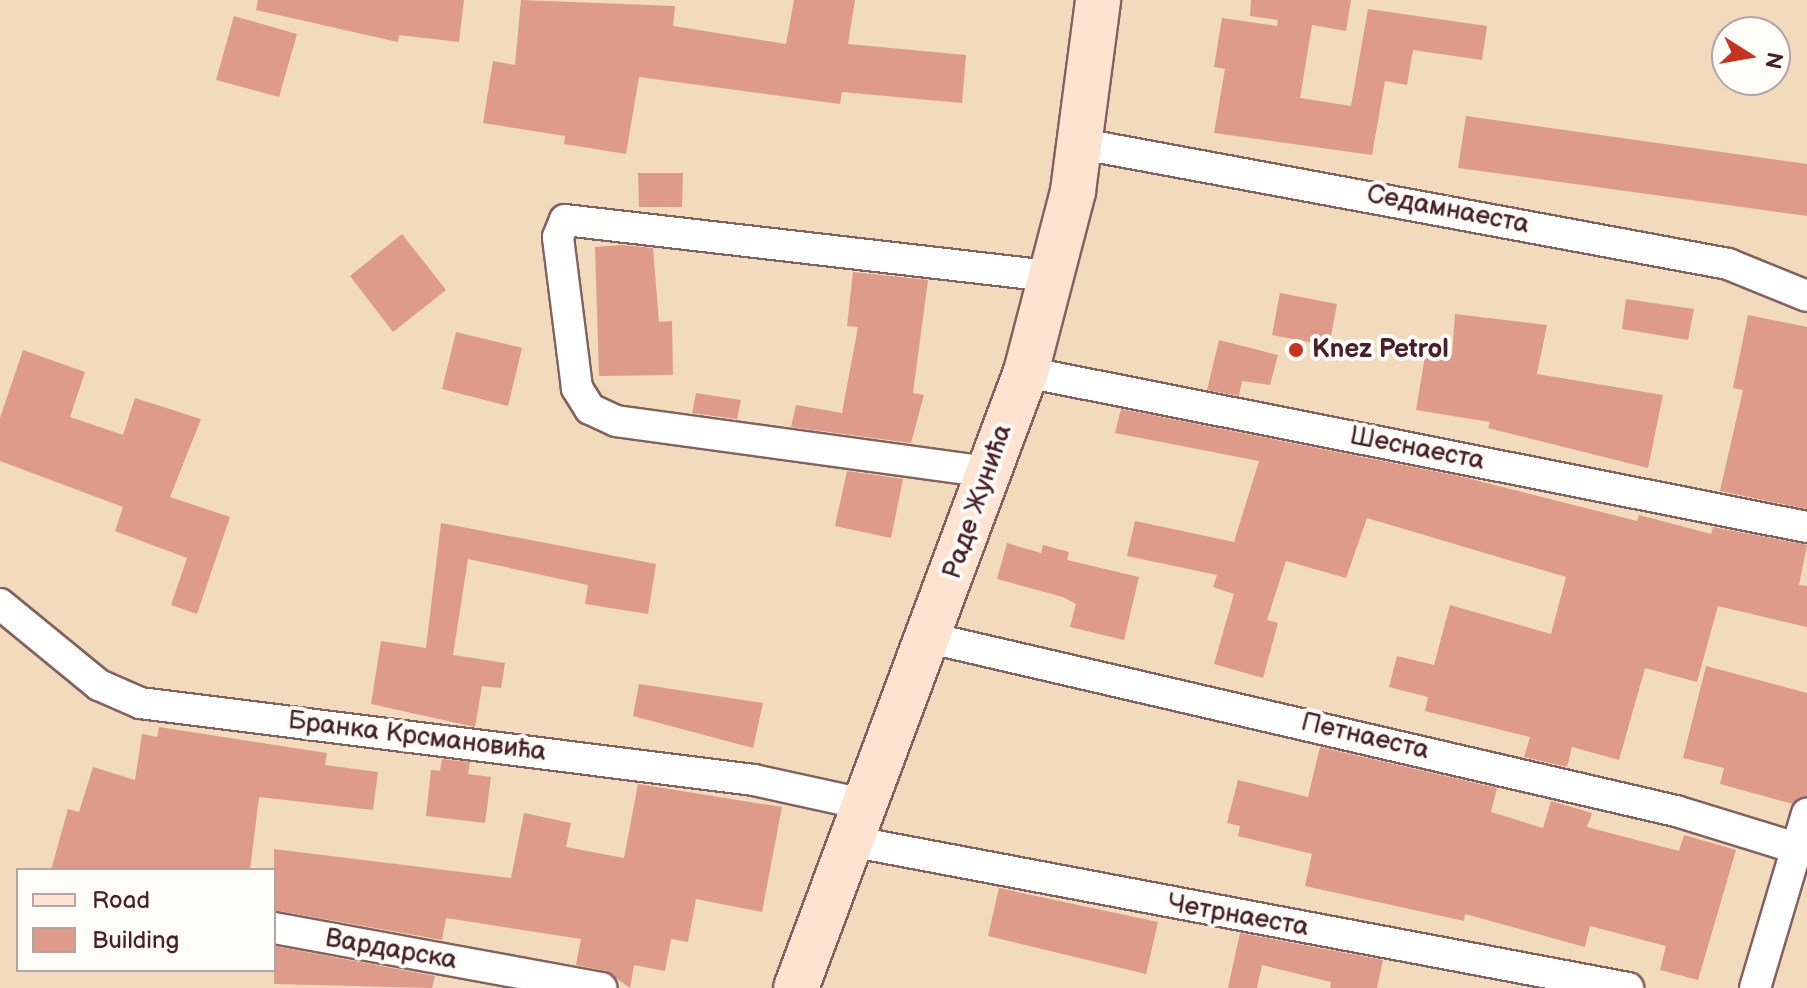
<!DOCTYPE html>
<html>
<head>
<meta charset="utf-8">
<style>
  body { margin:0 }
  #map { position:relative; width:1807px; height:988px; overflow:hidden; background:#f1dbbc; font-family:"Balsamiq Sans",sans-serif }
  div>[style] { position:absolute }
  [style*='--x'] { left:calc(var(--x)*1px); top:calc(var(--y)*1px); width:calc(var(--w)*1px); rotate:calc(var(--a)*1deg) }
  .building>* { inset:0; background:#de9b89 }
  .roads { filter:drop-shadow(2px 0 #84615e) drop-shadow(-2px 0 #84615e) drop-shadow(0 2px #84615e) drop-shadow(0 -2px #84615e) }
  .minor>* { height:30px; margin:-15px; padding:0 15px; transform-origin:15px; border-radius:15px; background:#fff }
  .secondary>* { height:44px; margin:-22px; padding:0 22px; transform-origin:22px; border-radius:22px; background:#fee3d1 }
  .dots>* { width:22px; height:22px; translate:-50% -50%; box-sizing:border-box; border:4px solid #fdfcf7; border-radius:50% }
  span { translate:-50% -50%; white-space:nowrap; text-align:center; line-height:1.15; -webkit-text-stroke:8px #fdfcf7; paint-order:stroke }
  .street-label { font-size:26px; color:#4a1f2b }
  .poi-label { font-size:26px; color:#4a1f2b; font-weight:700 }
  .left { translate:0 -50%; text-align:left }
  .legend { position:absolute; left:16px; top:868px; width:260px; height:104px; box-sizing:border-box; background:#fdfcf7; border:2px solid #b5a4a5; margin:0; padding:10px 14px; list-style:none; font-size:24px; color:#4a1f2b }
  .legend li { display:flex; align-items:center; gap:16px; height:40px }
  .legend b { width:40px; border:2px solid #b5a4a5 }
  .north { position:absolute; left:1711px; top:16px; width:80px; height:80px; box-sizing:border-box; background:#fdfcf7; border:2px solid #b5a4a5; border-radius:50%; rotate:101deg; font-size:22px; font-weight:700; line-height:32px; text-align:center; color:#4a1f2b }
  .north::after { content:''; display:block; margin:auto; width:28px; height:36px; background:#c8321e; clip-path:polygon(50% 0,100% 100%,50% 72%,0 100%) }
</style>
</head>
<body>
<div id="map">
  <div class="building">
    <i style="clip-path:polygon(258px 0,464px 0,459px 42px,399px 35px,398px 42px,256px 10px)"></i>
    <i style="clip-path:polygon(521px 0,675px 6px,673px 26px,786px 44px,794px 0,855px 0,848px 44px,966px 55px,962px 103px,842px 92px,840px 104px,639px 77px,626px 154px,564px 144px,565px 136px,483px 123px,493px 61px,515px 65px)"></i>
    <i style="clip-path:polygon(1251px 0,1351px 0,1346px 31px,1312px 25px,1300px 98px,1351px 106px,1368px 9px,1487px 26px,1482px 60px,1413px 50px,1407px 85px,1385px 81px,1372px 155px,1214px 133px,1225px 69px,1214px 67px,1222px 18px,1277px 26px,1278px 20px,1250px 16px)"></i>
    <i style="clip-path:polygon(234px 16px,297px 34px,279px 97px,216px 80px)"></i>
    <i style="clip-path:polygon(1466px 116px,1807px 164px,1807px 216px,1458px 168px)"></i>
    <i style="clip-path:polygon(638px 173px,683px 173px,682px 207px,639px 207px)"></i>
    <i style="clip-path:polygon(402px 234px,446px 290px,393px 332px,350px 276px)"></i>
    <i style="clip-path:polygon(622px 245px,653px 248px,659px 322px,672px 321px,673px 375px,599px 376px,595px 247px)"></i>
    <i style="clip-path:polygon(853px 272px,928px 280px,913px 393px,924px 395px,911px 443px,791px 427px,796px 405px,842px 413px,858px 327px,847px 326px)"></i>
    <i style="clip-path:polygon(1280px 293px,1337px 304px,1329px 346px,1272px 335px)"></i>
    <i style="clip-path:polygon(1626px 299px,1694px 309px,1688px 340px,1622px 329px)"></i>
    <i style="clip-path:polygon(1455px 314px,1547px 325px,1537px 374px,1663px 395px,1648px 468px,1488px 428px,1490px 422px,1416px 410px,1426px 350px,1452px 355px)"></i>
    <i style="clip-path:polygon(1748px 315px,1807px 327px,1807px 509px,1720px 491px,1743px 390px,1733px 388px)"></i>
    <i style="clip-path:polygon(456px 332px,522px 348px,508px 406px,442px 389px)"></i>
    <i style="clip-path:polygon(1219px 340px,1278px 355px,1270px 385px,1242px 381px,1239px 396px,1207px 390px)"></i>
    <i style="clip-path:polygon(23px 350px,85px 372px,70px 417px,123px 435px,135px 398px,201px 419px,170px 497px,230px 517px,197px 614px,171px 605px,187px 558px,115px 531px,123px 507px,0 461px,0 418px)"></i>
    <i style="clip-path:polygon(696px 393px,741px 400px,737px 419px,692px 413px)"></i>
    <i style="clip-path:polygon(1121px 409px,1463px 477px,1637px 521px,1639px 515px,1711px 534px,1713px 527px,1807px 545px,1799px 585px,1807px 586px,1807px 627px,1718px 606px,1697px 682px,1645px 668px,1619px 760px,1572px 747px,1567px 767px,1524px 757px,1530px 737px,1425px 711px,1428px 697px,1389px 687px,1397px 656px,1434px 665px,1450px 605px,1551px 634px,1566px 577px,1367px 518px,1346px 578px,1286px 561px,1267px 620px,1278px 623px,1263px 678px,1214px 664px,1234px 594px,1213px 587px,1217px 575px,1127px 556px,1135px 521px,1234px 542px,1259px 461px,1115px 433px)"></i>
    <i style="clip-path:polygon(847px 471px,903px 479px,891px 538px,835px 526px)"></i>
    <i style="clip-path:polygon(441px 523px,656px 564px,648px 614px,585px 604px,588px 585px,468px 559px,453px 655px,505px 663px,501px 688px,482px 686px,475px 727px,371px 704px,381px 641px,426px 648px)"></i>
    <i style="clip-path:polygon(1007px 543px,1041px 553px,1043px 545px,1069px 552px,1067px 560px,1139px 577px,1124px 640px,1070px 627px,1076px 604px,1063px 597px,997px 579px)"></i>
    <i style="clip-path:polygon(1706px 666px,1807px 693px,1807px 796px,1793px 804px,1720px 784px,1724px 768px,1683px 758px)"></i>
    <i style="clip-path:polygon(639px 684px,763px 703px,753px 748px,633px 716px)"></i>
    <i style="clip-path:polygon(159px 727px,327px 753px,325px 765px,378px 772px,373px 810px,259px 797px,250px 870px,51px 870px,68px 809px,79px 812px,93px 767px,135px 780px,142px 734px,157px 737px)"></i>
    <i style="clip-path:polygon(1320px 747px,1497px 788px,1491px 812px,1543px 828px,1551px 801px,1592px 813px,1587px 827px,1679px 851px,1684px 835px,1736px 850px,1698px 980px,1660px 970px,1666px 946px,1590px 926px,1585px 947px,1465px 914px,1464px 921px,1305px 886px,1312px 854px,1238px 836px,1240px 826px,1227px 823px,1238px 780px,1308px 797px)"></i>
    <i style="clip-path:polygon(442px 759px,470px 762px,468px 774px,491px 777px,485px 823px,426px 816px,431px 770px,440px 771px)"></i>
    <i style="clip-path:polygon(638px 784px,782px 807px,762px 912px,696px 899px,688px 942px,671px 939px,665px 971px,634px 965px,630px 988px,606px 971px,576px 965px,581px 939px,446px 918px,442px 940px,274px 910px,274px 849px,511px 878px,524px 813px,571px 823px,566px 847px,624px 858px)"></i>
    <i style="clip-path:polygon(999px 888px,1158px 922px,1146px 974px,988px 936px)"></i>
    <i style="clip-path:polygon(1240px 933px,1383px 960px,1377px 988px,1330px 988px,1331px 982px,1262px 965px,1257px 988px,1228px 988px)"></i>
    <i style="clip-path:polygon(274px 946px,435px 976px,432px 988px,274px 984px)"></i>
  </div>
  <div class="roads">
    <div class="minor">
      <i style="--x:1082;--y:144;--w:657;--a:10.52"></i>
      <i style="--x:1728;--y:264;--w:85;--a:22.1"></i>
      <i style="--x:1026;--y:372;--w:796;--a:11.23"></i>
      <i style="--x:988;--y:472;--w:375;--a:-172.2"></i>
      <i style="--x:616;--y:421;--w:29;--a:-155"></i>
      <i style="--x:590;--y:409;--w:25;--a:-122"></i>
      <i style="--x:577;--y:388;--w:152;--a:-97.2"></i>
      <i style="--x:558;--y:237;--w:18;--a:-68"></i>
      <i style="--x:565;--y:220;--w:492;--a:6.6"></i>
      <i style="--x:0;--y:604;--w:128;--a:39.3"></i>
      <i style="--x:99;--y:685;--w:45;--a:23.7"></i>
      <i style="--x:140;--y:703;--w:619;--a:7.15"></i>
      <i style="--x:754;--y:780;--w:112;--a:12.4"></i>
      <i style="--x:930;--y:638;--w:766;--a:13.06"></i>
      <i style="--x:1676;--y:811;--w:126;--a:17.1"></i>
      <i style="--x:850;--y:841;--w:792;--a:10.7"></i>
      <i style="--x:274;--y:928;--w:333;--a:10.4"></i>
      <i style="--x:1755;--y:988;--w:182;--a:-73.4"></i>
    </div>
    <div class="secondary">
      <i style="--x:796;--y:988;--w:658;--a:-69.53"></i>
      <i style="--x:1026;--y:372;--w:187;--a:-75.4"></i>
      <i style="--x:1073;--y:191;--w:193;--a:-82.5"></i>
    </div>
  </div>
  <div class="dots">
    <i style="left:1296px;top:350px;background:#c8321e"></i>
  </div>
  <div class="street-label">
    <span style="left:1448px;top:210px;rotate:11deg">Седамнаеста</span>
    <span style="left:1417px;top:449px;rotate:11deg">Шеснаеста</span>
    <span style="left:978px;top:502px;rotate:-71deg">Раде Жунића</span>
    <span style="left:417px;top:737px;rotate:7deg">Бранка Крсмановића</span>
    <span style="left:1365px;top:737px;rotate:13deg">Петнаеста</span>
    <span style="left:1238px;top:916px;rotate:10deg">Четрнаеста</span>
    <span style="left:391px;top:950px;rotate:10deg">Вардарска</span>
  </div>
  <div class="poi-label">
    <span class="left" style="left:1312px;top:350px">Knez Petrol</span>
  </div>
  <ul class="legend">
  <li><b style="height:10px;background:#fee3d1"></b>Road</li>
  <li><b style="height:22px;background:#de9b89"></b>Building</li>
  </ul>
  <div class="north">N</div>
</div>
</body>
</html>
